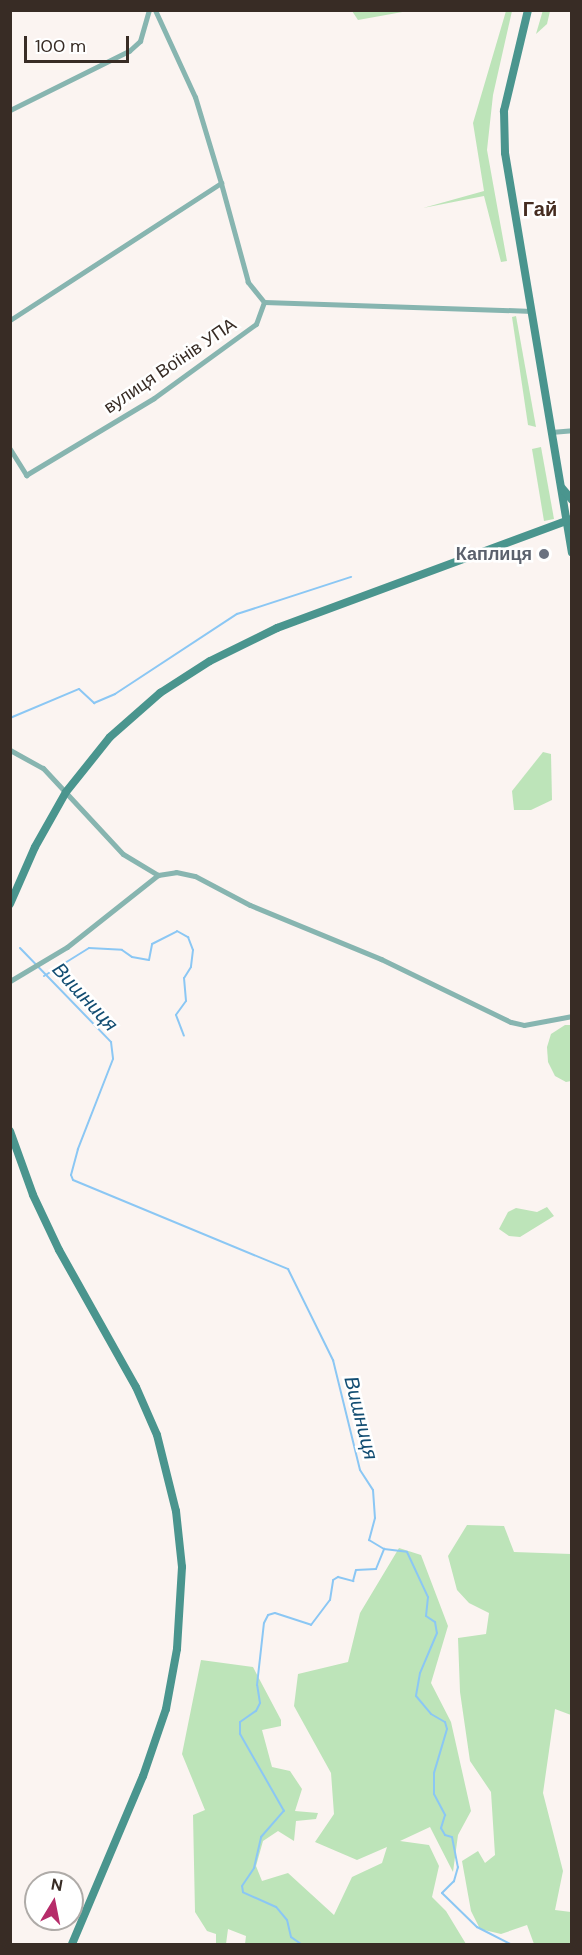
<!DOCTYPE html>
<html>
<head>
<meta charset="utf-8">
<style>
  body { margin:0 }
  #map { position:relative; width:582px; height:1955px; overflow:hidden; background:#fbf4f1; font-family:"DM Sans",sans-serif }
  div>[style] { position:absolute }
  [style*='--x'] { left:calc(var(--x)*1px); top:calc(var(--y)*1px); width:calc(var(--w)*1px); rotate:calc(var(--a)*1deg) }
  .green>* { inset:0; background:#bde4b9 }
  .stream>* { height:2px; margin:-1px; padding:0 1px; transform-origin:1px; border-radius:1px; background:#8bc7f4 }
  .street>* { height:5px; margin:-2.5px; padding:0 2.5px; transform-origin:2.5px; border-radius:2.5px; background:#87b5b0 }
  .secondary>* { height:8px; margin:-4px; padding:0 4px; transform-origin:4px; border-radius:4px; background:#4a958e }
  .dots>* { width:16px; height:16px; translate:-50% -50%; box-sizing:border-box; border:3px solid #fff; border-radius:50% }
  span { translate:-50% -50%; white-space:nowrap; text-align:center; line-height:1.15; -webkit-text-stroke:5px #fff; paint-order:stroke }
  .street-label { font-size:18px; color:#382c25 }
  .worship-label { font-size:18px; color:#5b616d; font-weight:700 }
  .right { translate:-100% -50%; text-align:right }
  .neighbourhood-label { font-size:20px; color:#452c20; font-weight:700 }
  .water-label { font-size:20px; color:#124d72; font-style:italic }
  .frame { position:absolute; inset:0; border:12px solid #382c25; pointer-events:none }
  .north { position:absolute; left:24px; top:1871px; width:60px; height:60px; box-sizing:border-box; background:#fff; border:2px solid #afaba8; border-radius:50%; rotate:10deg; font-size:16px; font-weight:700; line-height:24px; text-align:center; color:#382c25 }
  .north::after { content:''; display:block; margin:auto; width:21px; height:27px; background:#b62c6a; clip-path:polygon(50% 0,100% 100%,50% 72%,0 100%) }
  .scale { position:absolute; left:24px; top:36px; width:105px; height:27px; box-sizing:border-box; border:3px solid #382c25; border-top:0; padding-left:8px; font-size:18px; line-height:21px; white-space:nowrap; color:#382c25; -webkit-text-stroke:4px #fff; paint-order:stroke }
</style>
</head>
<body>
<div id="map">
  <div class="green">
    <i style="clip-path:polygon(543px 10px,550px 11px,547px 24px,536px 34px)"></i>
    <i style="clip-path:polygon(352px 11px,408px 11px,358px 20px)"></i>
    <i style="clip-path:polygon(506px 11px,512px 11px,493px 95px,487px 150px,507px 261px,501px 262px,484px 196px,423px 208px,484px 191px,473px 123px)"></i>
    <i style="clip-path:polygon(516px 316px,536px 427px,528px 425px,512px 317px)"></i>
    <i style="clip-path:polygon(541px 447px,554px 519px,544px 521px,532px 449px)"></i>
    <i style="clip-path:polygon(543px 752px,551px 754px,552px 800px,531px 810px,514px 810px,512px 791px)"></i>
    <i style="clip-path:polygon(565px 1025px,572px 1025px,571px 1081px,566px 1082px,555px 1076px,548px 1062px,547px 1047px,551px 1034px)"></i>
    <i style="clip-path:polygon(547px 1207px,554px 1216px,520px 1237px,509px 1236px,499px 1229px,508px 1212px,516px 1208px,537px 1212px)"></i>
    <i style="clip-path:polygon(467px 1525px,504px 1526px,514px 1552px,571px 1554px,571px 1715px,555px 1709px,543px 1793px,563px 1871px,555px 1910px,571px 1912px,571px 1944px,534px 1944px,527px 1925px,501px 1934px,480px 1929px,471px 1911px,462px 1861px,478px 1851px,485px 1863px,495px 1855px,491px 1792px,470px 1761px,460px 1692px,458px 1638px,486px 1634px,489px 1613px,469px 1603px,457px 1590px,448px 1556px)"></i>
    <i style="clip-path:polygon(399px 1548px,421px 1555px,448px 1626px,431px 1683px,451px 1722px,471px 1811px,458px 1835px,453px 1872px,430px 1827px,400px 1841px,429px 1845px,439px 1866px,432px 1897px,446px 1911px,466px 1944px,245px 1944px,246px 1936px,228px 1929px,226px 1944px,216px 1944px,216px 1934px,207px 1931px,195px 1912px,193px 1815px,205px 1810px,182px 1754px,201px 1660px,253px 1667px,281px 1720px,281px 1726px,262px 1730px,272px 1767px,290px 1771px,302px 1789px,295px 1811px,318px 1813px,316px 1819px,296px 1821px,294px 1841px,278px 1831px,263px 1841px,256px 1866px,262px 1881px,288px 1873px,334px 1915px,352px 1877px,382px 1863px,387px 1847px,357px 1860px,315px 1842px,334px 1814px,331px 1773px,294px 1706px,298px 1674px,348px 1662px,360px 1613px)"></i>
  </div>
  <div class="stream">
    <i style="--x:10;--y:718;--w:75;--a:-22.8"></i>
    <i style="--x:79;--y:689;--w:21;--a:43"></i>
    <i style="--x:94;--y:703;--w:23;--a:-23"></i>
    <i style="--x:115;--y:694;--w:146;--a:-33.3"></i>
    <i style="--x:237;--y:614;--w:120;--a:-18"></i>
    <i style="--x:20;--y:948;--w:131;--a:45.9"></i>
    <i style="--x:111;--y:1042;--w:17;--a:83"></i>
    <i style="--x:113;--y:1059;--w:97;--a:111.3"></i>
    <i style="--x:78;--y:1149;--w:27;--a:105"></i>
    <i style="--x:71;--y:1175;--w:5;--a:68"></i>
    <i style="--x:73;--y:1180;--w:233;--a:22.5"></i>
    <i style="--x:288;--y:1269;--w:102;--a:63.7"></i>
    <i style="--x:333;--y:1360;--w:113;--a:76.2"></i>
    <i style="--x:360;--y:1470;--w:24;--a:57"></i>
    <i style="--x:373;--y:1490;--w:28;--a:86"></i>
    <i style="--x:375;--y:1518;--w:23;--a:105"></i>
    <i style="--x:369;--y:1540;--w:17;--a:31"></i>
    <i style="--x:384;--y:1549;--w:23;--a:7"></i>
    <i style="--x:407;--y:1552;--w:50;--a:65"></i>
    <i style="--x:428;--y:1597;--w:19;--a:96"></i>
    <i style="--x:426;--y:1616;--w:11;--a:34"></i>
    <i style="--x:435;--y:1622;--w:11;--a:80"></i>
    <i style="--x:437;--y:1633;--w:43;--a:113"></i>
    <i style="--x:420;--y:1673;--w:23;--a:100"></i>
    <i style="--x:416;--y:1696;--w:23;--a:50"></i>
    <i style="--x:431;--y:1714;--w:16;--a:30"></i>
    <i style="--x:445;--y:1722;--w:7;--a:74"></i>
    <i style="--x:447;--y:1729;--w:46;--a:106.5"></i>
    <i style="--x:434;--y:1773;--w:21;--a:90"></i>
    <i style="--x:434;--y:1794;--w:24;--a:62"></i>
    <i style="--x:445;--y:1815;--w:14;--a:107"></i>
    <i style="--x:441;--y:1828;--w:8;--a:60"></i>
    <i style="--x:445;--y:1835;--w:7;--a:16"></i>
    <i style="--x:452;--y:1837;--w:31;--a:79"></i>
    <i style="--x:458;--y:1867;--w:15;--a:106"></i>
    <i style="--x:454;--y:1881;--w:17;--a:135"></i>
    <i style="--x:442;--y:1893;--w:49;--a:44.2"></i>
    <i style="--x:477;--y:1927;--w:38;--a:27"></i>
    <i style="--x:44;--y:976;--w:53;--a:-31.9"></i>
    <i style="--x:89;--y:948;--w:33;--a:3"></i>
    <i style="--x:122;--y:950;--w:12;--a:35"></i>
    <i style="--x:132;--y:957;--w:17;--a:10"></i>
    <i style="--x:149;--y:960;--w:16;--a:-79"></i>
    <i style="--x:152;--y:944;--w:28;--a:-27"></i>
    <i style="--x:177;--y:931;--w:13;--a:29"></i>
    <i style="--x:188;--y:937;--w:14;--a:69"></i>
    <i style="--x:193;--y:950;--w:17;--a:97"></i>
    <i style="--x:191;--y:967;--w:13;--a:122"></i>
    <i style="--x:184;--y:978;--w:23;--a:85"></i>
    <i style="--x:186;--y:1001;--w:17;--a:126"></i>
    <i style="--x:176;--y:1015;--w:22;--a:69"></i>
    <i style="--x:301;--y:1944;--w:12;--a:-145"></i>
    <i style="--x:291;--y:1937;--w:17;--a:-103"></i>
    <i style="--x:287;--y:1920;--w:17;--a:-130"></i>
    <i style="--x:276;--y:1907;--w:36;--a:-156"></i>
    <i style="--x:243;--y:1892;--w:6;--a:-99"></i>
    <i style="--x:242;--y:1886;--w:22;--a:-56"></i>
    <i style="--x:254;--y:1868;--w:32;--a:-77"></i>
    <i style="--x:261;--y:1837;--w:35;--a:-49"></i>
    <i style="--x:284;--y:1811;--w:89;--a:-119.7"></i>
    <i style="--x:240;--y:1734;--w:12;--a:-90"></i>
    <i style="--x:240;--y:1722;--w:19;--a:-35"></i>
    <i style="--x:256;--y:1711;--w:9;--a:-63"></i>
    <i style="--x:260;--y:1703;--w:18;--a:-99"></i>
    <i style="--x:257;--y:1685;--w:62;--a:-83.6"></i>
    <i style="--x:264;--y:1623;--w:9;--a:-63"></i>
    <i style="--x:268;--y:1615;--w:7;--a:-16"></i>
    <i style="--x:275;--y:1613;--w:38;--a:18"></i>
    <i style="--x:311;--y:1625;--w:31;--a:-53"></i>
    <i style="--x:330;--y:1600;--w:20;--a:-81"></i>
    <i style="--x:333;--y:1580;--w:6;--a:-31"></i>
    <i style="--x:338;--y:1577;--w:16;--a:15"></i>
    <i style="--x:353;--y:1581;--w:11;--a:-75"></i>
    <i style="--x:356;--y:1570;--w:20;--a:-3"></i>
    <i style="--x:376;--y:1569;--w:22;--a:-68"></i>
  </div>
  <div class="street">
    <i style="--x:10;--y:110;--w:133;--a:-26.4"></i>
    <i style="--x:129;--y:51;--w:15;--a:-42"></i>
    <i style="--x:140;--y:41;--w:32;--a:-74"></i>
    <i style="--x:264;--y:302;--w:268;--a:1.9"></i>
    <i style="--x:10;--y:320;--w:252;--a:-33"></i>
    <i style="--x:221;--y:183;--w:90;--a:-106.8"></i>
    <i style="--x:195;--y:97;--w:96;--a:-114.7"></i>
    <i style="--x:551;--y:432;--w:21;--a:-5"></i>
    <i style="--x:10;--y:449;--w:31;--a:58"></i>
    <i style="--x:26;--y:475;--w:149;--a:-31"></i>
    <i style="--x:154;--y:398;--w:126;--a:-36"></i>
    <i style="--x:256;--y:324;--w:23;--a:-70"></i>
    <i style="--x:264;--y:302;--w:26;--a:-129"></i>
    <i style="--x:248;--y:282;--w:103;--a:-105.3"></i>
    <i style="--x:10;--y:750;--w:38;--a:29"></i>
    <i style="--x:43;--y:768;--w:117;--a:47.1"></i>
    <i style="--x:123;--y:854;--w:41;--a:31"></i>
    <i style="--x:10;--y:981;--w:66;--a:-30.8"></i>
    <i style="--x:67;--y:947;--w:116;--a:-38.4"></i>
    <i style="--x:158;--y:875;--w:18;--a:-9"></i>
    <i style="--x:176;--y:872;--w:19;--a:12"></i>
    <i style="--x:195;--y:876;--w:62;--a:27.8"></i>
    <i style="--x:250;--y:905;--w:142;--a:22.4"></i>
    <i style="--x:381;--y:959;--w:144;--a:25.9"></i>
    <i style="--x:511;--y:1022;--w:13;--a:13"></i>
    <i style="--x:524;--y:1025;--w:49;--a:-10.6"></i>
  </div>
  <div class="secondary">
    <i style="--x:528;--y:10;--w:104;--a:103.4"></i>
    <i style="--x:504;--y:111;--w:42;--a:88.6"></i>
    <i style="--x:505;--y:153;--w:405;--a:80.5"></i>
    <i style="--x:562;--y:488;--w:16;--a:50"></i>
    <i style="--x:10;--y:904;--w:62;--a:-66.3"></i>
    <i style="--x:35;--y:847;--w:63;--a:-60.6"></i>
    <i style="--x:66;--y:792;--w:70;--a:-51.3"></i>
    <i style="--x:110;--y:737;--w:67;--a:-41.3"></i>
    <i style="--x:160;--y:693;--w:59;--a:-32.6"></i>
    <i style="--x:210;--y:661;--w:75;--a:-26.2"></i>
    <i style="--x:277;--y:628;--w:314;--a:-20.3"></i>
    <i style="--x:10;--y:1131;--w:68;--a:70.2"></i>
    <i style="--x:33;--y:1195;--w:61;--a:64.7"></i>
    <i style="--x:59;--y:1250;--w:157;--a:60.7"></i>
    <i style="--x:136;--y:1387;--w:52;--a:66.4"></i>
    <i style="--x:157;--y:1435;--w:78;--a:76"></i>
    <i style="--x:176;--y:1511;--w:56;--a:83.9"></i>
    <i style="--x:182;--y:1567;--w:82;--a:93.5"></i>
    <i style="--x:177;--y:1649;--w:61;--a:100.4"></i>
    <i style="--x:166;--y:1709;--w:71;--a:108.9"></i>
    <i style="--x:143;--y:1776;--w:182;--a:112.9"></i>
  </div>
  <div class="dots">
    <i style="left:544px;top:554px;background:#6b7280"></i>
  </div>
  <div class="street-label">
    <span style="left:170px;top:366px;rotate:-34deg">вулиця Воїнів УПА</span>
  </div>
  <div class="worship-label">
    <span class="right" style="left:532px;top:554px">Каплиця</span>
  </div>
  <div class="neighbourhood-label">
    <span style="left:540px;top:209px">Гай</span>
  </div>
  <div class="water-label">
    <span style="left:85px;top:997px;rotate:47deg">Вишниця</span>
    <span style="left:361px;top:1418px;rotate:76deg">Вишниця</span>
  </div>
  <div class="frame"></div>
  <div class="north">N</div>
  <div class="scale">100 m</div>
</div>
</body>
</html>
